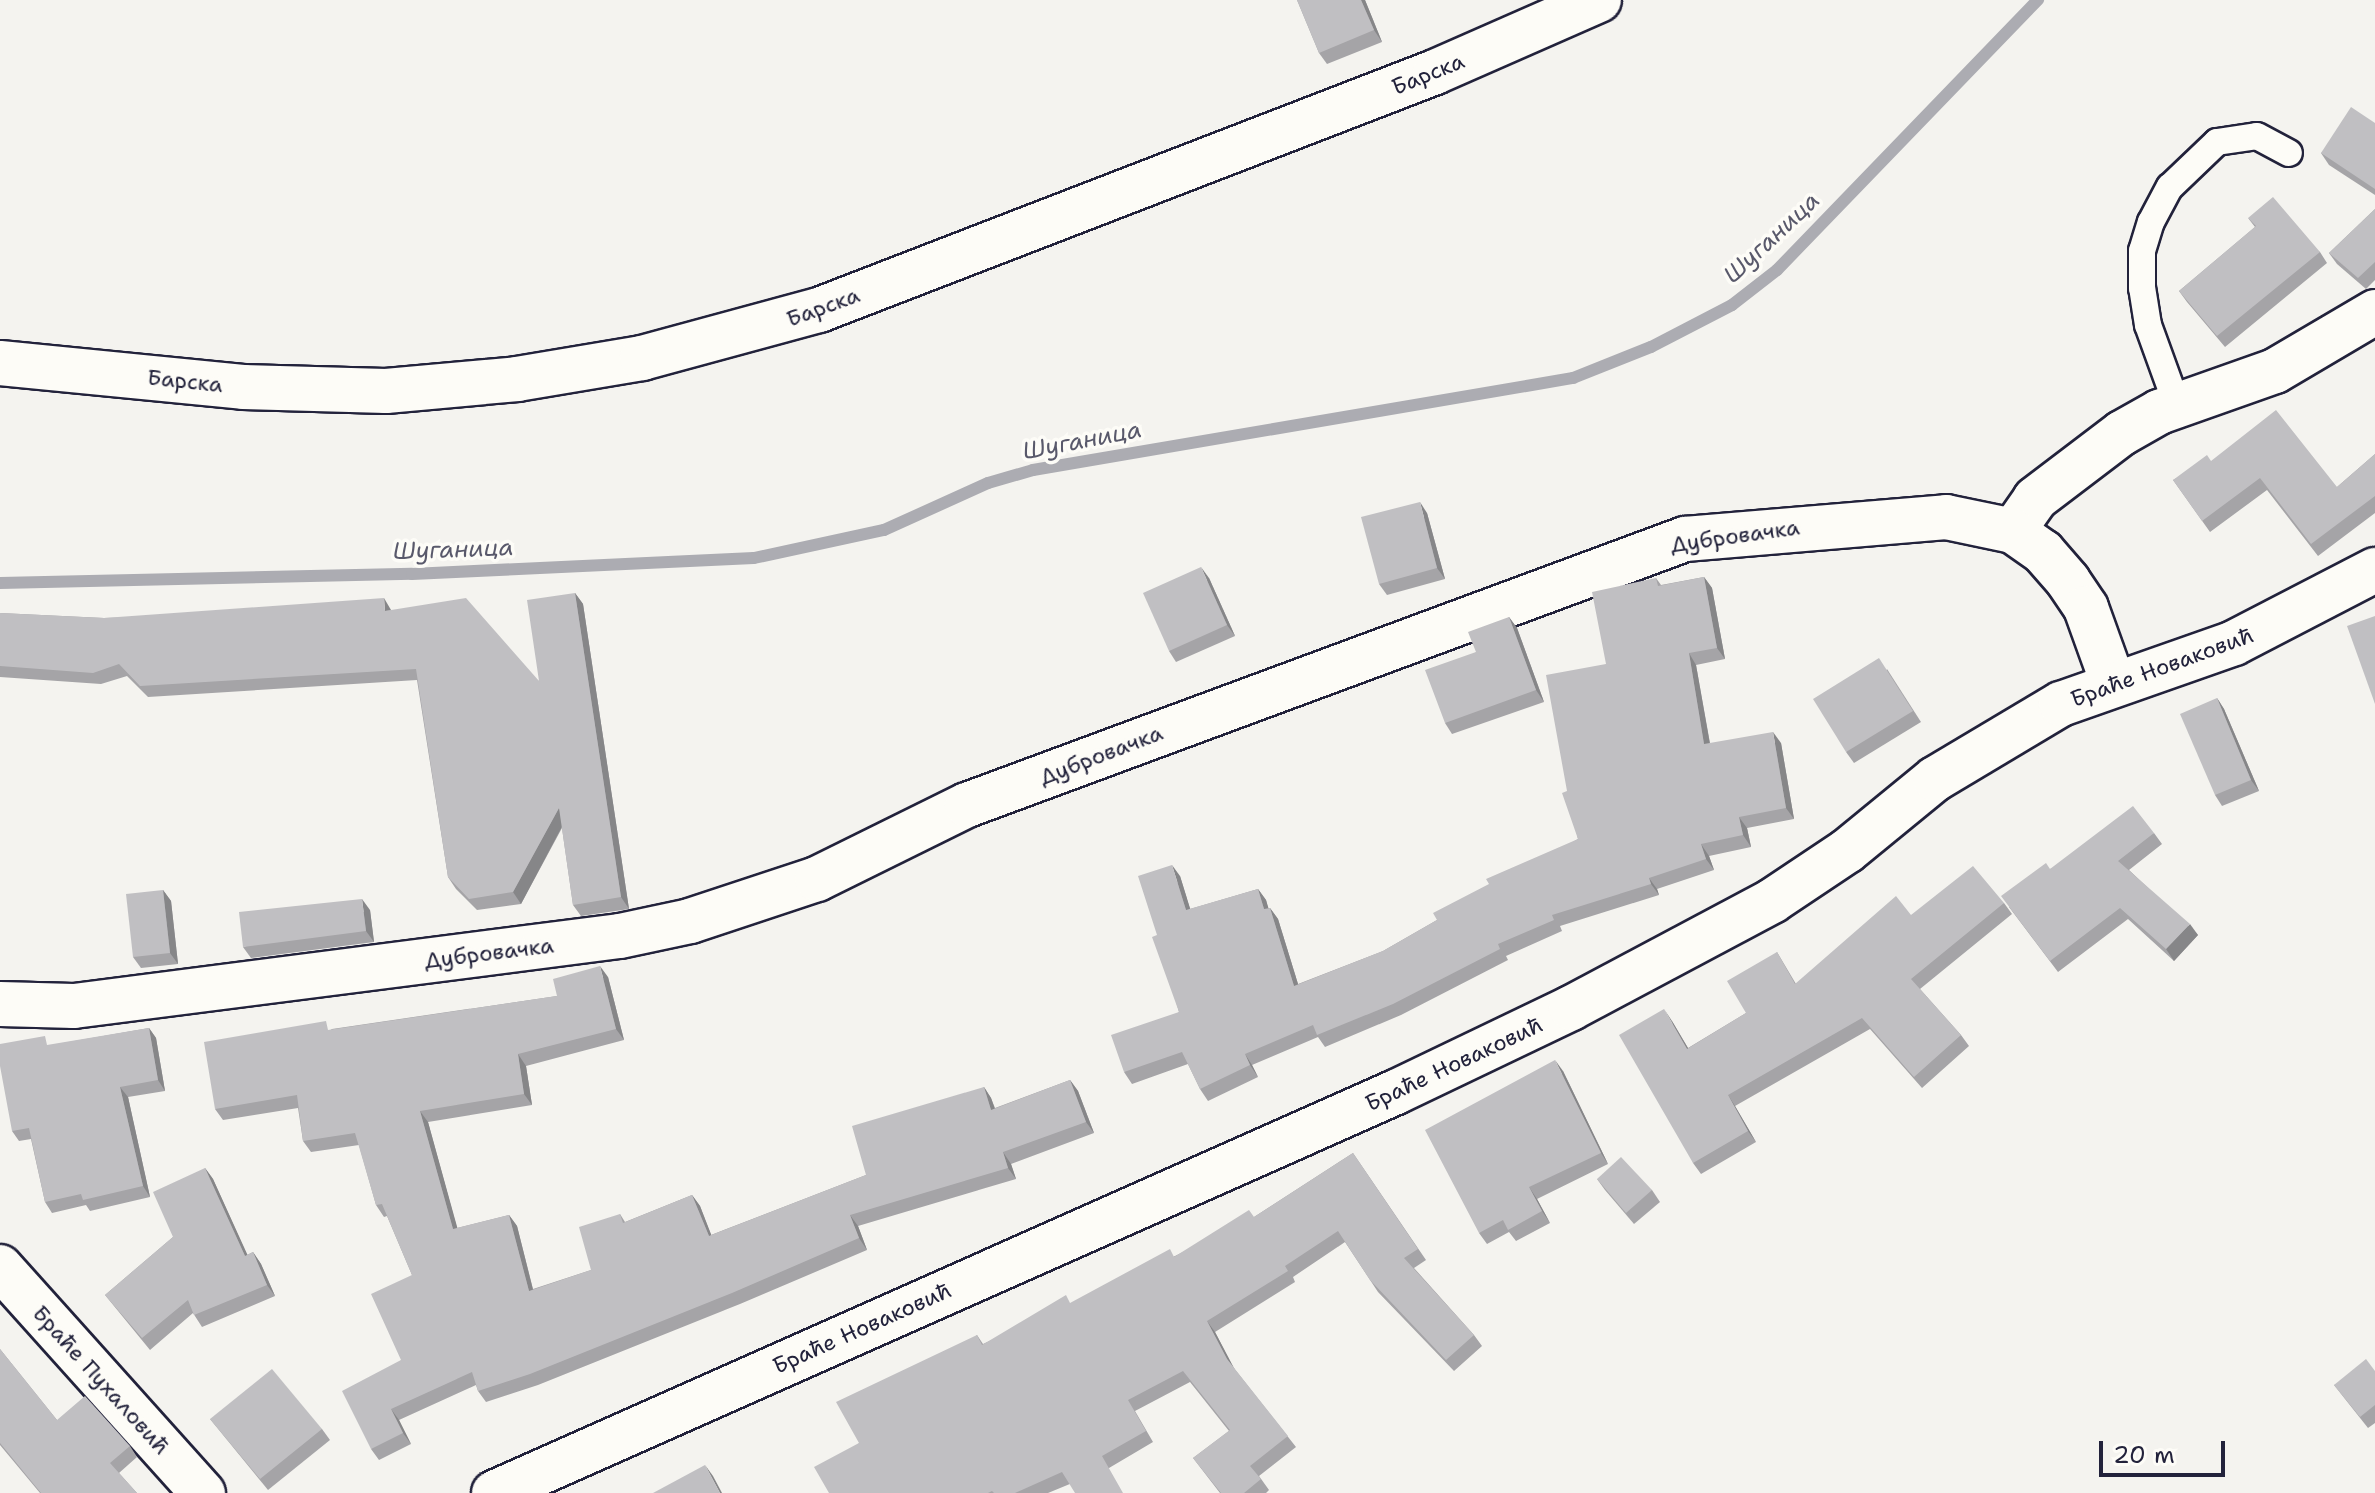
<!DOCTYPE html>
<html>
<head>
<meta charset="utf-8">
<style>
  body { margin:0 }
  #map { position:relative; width:2375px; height:1493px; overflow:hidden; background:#f4f3ef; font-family:"Shantell Sans",sans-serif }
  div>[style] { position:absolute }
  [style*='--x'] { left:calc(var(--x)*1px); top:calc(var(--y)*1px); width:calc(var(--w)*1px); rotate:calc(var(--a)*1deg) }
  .stream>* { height:12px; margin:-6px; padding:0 6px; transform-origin:6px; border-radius:6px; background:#acacb2 }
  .roads { filter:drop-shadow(2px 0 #22223b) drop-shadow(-2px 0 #22223b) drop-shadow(0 2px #22223b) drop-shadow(0 -2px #22223b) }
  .lane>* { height:26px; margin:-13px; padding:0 13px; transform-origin:13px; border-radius:13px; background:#fdfcf7 }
  .street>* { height:44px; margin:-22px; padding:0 22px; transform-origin:22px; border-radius:22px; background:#fdfcf7 }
  .secondary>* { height:44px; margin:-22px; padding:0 22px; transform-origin:22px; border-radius:22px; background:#fdfcf7 }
  .wall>* { inset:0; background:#a5a4a7 }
  .shaded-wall>* { inset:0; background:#868688 }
  .building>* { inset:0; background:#c0bfc2 }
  span { translate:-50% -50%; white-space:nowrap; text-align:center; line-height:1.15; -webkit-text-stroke:7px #fdfcf7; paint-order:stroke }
  .street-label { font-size:22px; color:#22223b }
  .water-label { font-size:24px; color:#59596b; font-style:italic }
  .scale { position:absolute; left:2099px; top:1441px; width:126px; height:36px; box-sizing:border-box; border:4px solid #22223b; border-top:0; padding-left:10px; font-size:24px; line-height:28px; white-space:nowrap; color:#22223b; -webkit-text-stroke:6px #fdfcf7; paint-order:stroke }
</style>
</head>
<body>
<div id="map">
  <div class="stream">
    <i style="--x:0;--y:583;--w:412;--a:-1.3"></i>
    <i style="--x:412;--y:574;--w:342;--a:-2.7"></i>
    <i style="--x:754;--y:558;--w:133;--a:-12.2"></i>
    <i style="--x:884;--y:530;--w:114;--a:-24.3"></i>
    <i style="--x:988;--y:483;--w:47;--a:-16.1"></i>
    <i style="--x:1033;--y:470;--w:548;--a:-9.67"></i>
    <i style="--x:1573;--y:378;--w:84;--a:-21.7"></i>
    <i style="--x:1651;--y:347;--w:91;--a:-27.4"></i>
    <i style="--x:1732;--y:305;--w:57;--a:-37.9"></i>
    <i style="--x:1777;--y:270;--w:376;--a:-46"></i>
  </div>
  <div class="roads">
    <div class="lane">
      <i style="--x:2177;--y:405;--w:85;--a:-109.9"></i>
      <i style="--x:2148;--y:325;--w:37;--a:-99"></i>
      <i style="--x:2142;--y:288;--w:37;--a:-90"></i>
      <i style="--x:2142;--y:251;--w:30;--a:-73"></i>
      <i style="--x:2151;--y:222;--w:40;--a:-62"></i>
      <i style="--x:2170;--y:187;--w:65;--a:-43.8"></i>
      <i style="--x:2217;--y:142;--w:40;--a:-8.5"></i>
      <i style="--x:2257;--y:136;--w:36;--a:28"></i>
    </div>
    <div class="street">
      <i style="--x:0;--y:363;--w:244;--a:5.6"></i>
      <i style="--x:243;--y:387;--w:143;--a:1.6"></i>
      <i style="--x:386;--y:391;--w:132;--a:-5.2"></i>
      <i style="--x:517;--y:379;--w:127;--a:-9.5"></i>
      <i style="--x:642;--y:358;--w:183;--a:-15.2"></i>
      <i style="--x:819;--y:310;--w:660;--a:-21.12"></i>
      <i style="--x:1435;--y:72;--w:179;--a:-23.7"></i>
      <i style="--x:2013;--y:531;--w:39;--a:-55"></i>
      <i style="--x:2035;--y:499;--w:109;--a:-37.2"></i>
      <i style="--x:2122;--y:433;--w:43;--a:-29.6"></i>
      <i style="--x:2159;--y:412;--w:123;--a:-19.5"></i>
      <i style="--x:2275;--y:371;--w:116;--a:-30.5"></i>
      <i style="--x:0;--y:1004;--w:74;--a:1.5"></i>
      <i style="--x:74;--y:1006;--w:550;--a:-7.31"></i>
      <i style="--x:620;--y:936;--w:72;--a:-12.1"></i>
      <i style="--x:690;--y:921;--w:134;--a:-18.3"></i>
      <i style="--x:817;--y:879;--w:167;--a:-26.3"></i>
      <i style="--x:967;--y:805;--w:766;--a:-20.33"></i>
      <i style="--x:1685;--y:539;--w:262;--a:-4.8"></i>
      <i style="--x:1946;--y:517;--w:68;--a:11.8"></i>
      <i style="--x:2013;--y:531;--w:37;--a:35"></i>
      <i style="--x:2043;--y:552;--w:38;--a:49"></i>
      <i style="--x:2068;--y:581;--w:32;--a:56"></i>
      <i style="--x:2086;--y:608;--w:80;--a:70.2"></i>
      <i style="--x:494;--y:1493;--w:987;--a:-23.97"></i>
      <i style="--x:1396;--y:1092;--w:194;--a:-25.6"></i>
      <i style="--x:1571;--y:1008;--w:228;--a:-28"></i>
      <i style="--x:1772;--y:901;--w:90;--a:-33.7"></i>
      <i style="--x:1847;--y:851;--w:114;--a:-39.3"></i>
      <i style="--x:1935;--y:779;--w:147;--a:-30.8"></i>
      <i style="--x:2061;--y:704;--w:183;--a:-19.4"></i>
      <i style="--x:2234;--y:643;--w:159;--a:-27.4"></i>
    </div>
    <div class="secondary">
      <i style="--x:0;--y:1267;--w:304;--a:48.1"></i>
    </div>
  </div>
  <div class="wall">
    <i style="clip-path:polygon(1297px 0,1365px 0,1382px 42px,1327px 64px,1319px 53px)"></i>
    <i style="clip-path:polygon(2375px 123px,2375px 195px,2329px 165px,2321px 153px)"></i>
    <i style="clip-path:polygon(2375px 209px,2375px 280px,2366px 289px,2337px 264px,2329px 253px)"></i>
    <i style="clip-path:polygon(2248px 218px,2320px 252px,2327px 263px,2225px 347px,2187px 302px,2179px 291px,2255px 227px)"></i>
    <i style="clip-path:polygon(2375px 454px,2375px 513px,2318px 556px,2267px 490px,2210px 532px,2173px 480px,2211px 461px,2337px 487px)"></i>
    <i style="clip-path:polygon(1427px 513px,1445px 579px,1387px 595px,1379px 584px)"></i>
    <i style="clip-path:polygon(1704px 577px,1712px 588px,1725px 659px,1696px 665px,1710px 743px,1781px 743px,1794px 819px,1747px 828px,1751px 847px,1709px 856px,1714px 870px,1657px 889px,1659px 895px,1560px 926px,1562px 931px,1506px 956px,1508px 960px,1401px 1015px,1325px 1047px,1318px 1037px,1252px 1065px,1258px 1077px,1208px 1101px,1200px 1089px,1188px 1064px,1132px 1084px,1124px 1072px,1179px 1012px,1157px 935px,1180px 876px,1190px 909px,1258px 889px,1266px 900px,1268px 908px,1270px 908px,1278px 919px,1298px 984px,1383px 951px,1437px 920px,1578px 839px,1567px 791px,1606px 664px,1656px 578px,1661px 585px)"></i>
    <i style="clip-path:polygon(1209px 578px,1235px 636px,1176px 662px,1169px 651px)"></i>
    <i style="clip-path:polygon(575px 593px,583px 604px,629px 909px,581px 916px,573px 905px,562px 828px,521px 904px,477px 910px,456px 889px,448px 877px,417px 680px,148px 697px,127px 676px,101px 684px,0 677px,0 613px,104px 618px,391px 610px,539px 681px)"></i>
    <i style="clip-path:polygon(1509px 617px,1517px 628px,1544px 702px,1452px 734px,1445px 723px,1476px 652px)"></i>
    <i style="clip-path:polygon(1887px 669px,1921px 722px,1854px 763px,1846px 752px)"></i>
    <i style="clip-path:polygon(2217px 698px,2224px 709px,2259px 791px,2222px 806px,2215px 795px)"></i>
    <i style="clip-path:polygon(2154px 833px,2162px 844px,2129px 870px,2198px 935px,2174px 961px,2128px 919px,2058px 972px,2009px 907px,2050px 869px)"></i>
    <i style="clip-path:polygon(163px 890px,171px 901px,178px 964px,141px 968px,133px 957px)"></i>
    <i style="clip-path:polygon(2004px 903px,2012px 914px,1920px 989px,1961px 1035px,1969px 1046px,1922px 1088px,1870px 1029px,1735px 1106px,1756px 1142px,1701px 1174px,1693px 1163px,1672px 1021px,1688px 1048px,1746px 1013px,1777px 952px,1796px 984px,1911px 915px)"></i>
    <i style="clip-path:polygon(370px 910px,374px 942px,251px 958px,243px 947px)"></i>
    <i style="clip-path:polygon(608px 977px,624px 1040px,526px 1066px,532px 1105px,428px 1122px,457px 1228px,509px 1215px,517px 1226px,533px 1289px,591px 1270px,620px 1214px,625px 1222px,692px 1195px,700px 1206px,711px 1235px,866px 1175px,984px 1087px,991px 1098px,995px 1108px,1070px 1080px,1078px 1091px,1094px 1133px,1011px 1164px,1016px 1179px,858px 1226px,867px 1250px,740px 1304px,538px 1385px,486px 1402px,478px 1391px,476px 1385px,399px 1420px,411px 1444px,379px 1460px,371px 1449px,401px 1360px,412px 1275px,387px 1216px,384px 1217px,376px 1205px,359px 1145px,311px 1152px,303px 1141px,298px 1108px,223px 1120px,215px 1109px,332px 1029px,557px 996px)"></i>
    <i style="clip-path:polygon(149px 1028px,156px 1038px,165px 1091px,128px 1097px,150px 1197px,90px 1211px,86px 1205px,52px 1213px,45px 1202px,31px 1139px,19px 1141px,12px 1131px,52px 1045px)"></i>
    <i style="clip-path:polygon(1563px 1071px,1608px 1164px,1537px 1199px,1550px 1223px,1516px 1241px,1509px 1232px,1487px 1244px,1479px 1233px)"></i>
    <i style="clip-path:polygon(1353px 1153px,1426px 1260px,1414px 1268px,1474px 1335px,1482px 1346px,1454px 1371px,1378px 1292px,1345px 1242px,1293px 1277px,1295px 1282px,1215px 1332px,1233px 1367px,1296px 1447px,1259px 1476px,1269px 1490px,1266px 1493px,1220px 1493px,1193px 1458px,1229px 1431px,1190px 1382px,1135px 1411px,1153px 1442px,1109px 1468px,1048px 1493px,829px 1493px,859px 1443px,977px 1335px,983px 1344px,1175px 1256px,1254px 1217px)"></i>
    <i style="clip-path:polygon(205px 1168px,213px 1179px,247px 1255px,253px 1252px,261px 1264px,275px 1296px,202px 1327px,193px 1313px,150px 1350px,105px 1295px,173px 1237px)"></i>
    <i style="clip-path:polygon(1597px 1179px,1652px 1190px,1660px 1202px,1634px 1224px,1605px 1190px)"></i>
    <i style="clip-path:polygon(0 1349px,57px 1420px,130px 1446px,137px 1457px,119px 1473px,137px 1493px,40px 1493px,0 1445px)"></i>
    <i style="clip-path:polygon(2375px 1371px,2375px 1423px,2368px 1428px,2334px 1385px)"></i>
    <i style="clip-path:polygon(210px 1419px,322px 1429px,330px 1440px,268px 1490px)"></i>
  </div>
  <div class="shaded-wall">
    <i style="clip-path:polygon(1361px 0,1365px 0,1382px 42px,1374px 30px)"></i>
    <i style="clip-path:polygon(1420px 502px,1427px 513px,1445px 579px,1437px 568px)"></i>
    <i style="clip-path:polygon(1201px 567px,1209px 578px,1235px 636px,1227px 625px)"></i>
    <i style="clip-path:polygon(1704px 577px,1712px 588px,1725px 659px,1717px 648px)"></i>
    <i style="clip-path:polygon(575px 593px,583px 604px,629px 909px,621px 897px)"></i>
    <i style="clip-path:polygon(384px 598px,391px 610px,385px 611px)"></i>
    <i style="clip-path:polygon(1509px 617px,1517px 628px,1544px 702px,1536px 690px)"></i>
    <i style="clip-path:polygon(1689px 653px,1696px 665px,1712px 756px,1704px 744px)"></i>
    <i style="clip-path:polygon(2217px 698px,2224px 709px,2259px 791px,2251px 780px)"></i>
    <i style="clip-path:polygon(1773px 732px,1781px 743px,1794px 819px,1786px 808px)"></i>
    <i style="clip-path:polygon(559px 808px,566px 819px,521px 904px,513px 892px)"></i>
    <i style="clip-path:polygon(1739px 817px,1747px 828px,1751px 847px,1743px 835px)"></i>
    <i style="clip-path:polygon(1701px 844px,1709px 856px,1714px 870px,1706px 859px)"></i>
    <i style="clip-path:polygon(1172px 865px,1180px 876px,1194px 921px,1186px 910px)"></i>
    <i style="clip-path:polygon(1649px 878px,1657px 889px,1659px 895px,1651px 884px)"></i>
    <i style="clip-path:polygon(1258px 889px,1266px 900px,1272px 920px,1264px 909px)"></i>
    <i style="clip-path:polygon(163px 890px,171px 901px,178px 964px,170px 953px)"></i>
    <i style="clip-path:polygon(362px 899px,370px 910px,374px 942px,366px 931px)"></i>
    <i style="clip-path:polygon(1270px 908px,1278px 919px,1302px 997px,1294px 986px)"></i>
    <i style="clip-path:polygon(2190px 924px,2198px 935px,2174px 961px,2166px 949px)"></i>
    <i style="clip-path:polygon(600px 966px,608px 977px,624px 1040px,616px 1029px)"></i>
    <i style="clip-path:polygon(1664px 1009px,1672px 1021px,1695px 1060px,1687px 1049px)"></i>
    <i style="clip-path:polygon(149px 1028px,156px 1038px,165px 1091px,158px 1080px)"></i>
    <i style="clip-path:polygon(518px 1054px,526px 1066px,532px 1105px,524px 1094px)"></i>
    <i style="clip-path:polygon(1245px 1054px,1252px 1065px,1258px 1077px,1250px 1065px)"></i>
    <i style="clip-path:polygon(1555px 1060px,1563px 1071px,1608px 1164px,1601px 1153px)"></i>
    <i style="clip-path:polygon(1070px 1080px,1078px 1091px,1094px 1133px,1086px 1122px)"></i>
    <i style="clip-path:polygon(120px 1087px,128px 1097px,150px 1197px,143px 1186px)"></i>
    <i style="clip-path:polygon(984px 1087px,991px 1098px,999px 1121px,991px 1110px)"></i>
    <i style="clip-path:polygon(1728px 1095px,1735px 1106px,1756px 1142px,1748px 1131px)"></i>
    <i style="clip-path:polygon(420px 1111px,428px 1122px,461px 1241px,453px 1229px)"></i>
    <i style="clip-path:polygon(1003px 1152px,1011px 1164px,1016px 1179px,1008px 1168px)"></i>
    <i style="clip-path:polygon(205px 1168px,213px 1179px,253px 1267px,245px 1256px)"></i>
    <i style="clip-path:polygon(1529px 1187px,1537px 1199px,1550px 1223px,1542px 1211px)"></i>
    <i style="clip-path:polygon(692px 1195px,700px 1206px,716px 1247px,709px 1236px)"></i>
    <i style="clip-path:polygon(509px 1215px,517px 1226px,536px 1302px,529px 1291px)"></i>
    <i style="clip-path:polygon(850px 1215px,858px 1226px,867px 1250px,859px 1238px)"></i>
    <i style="clip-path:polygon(253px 1252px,261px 1264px,275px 1296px,267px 1285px)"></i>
    <i style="clip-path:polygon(1207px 1321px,1215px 1332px,1235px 1370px,1227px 1359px)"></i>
    <i style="clip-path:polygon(391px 1409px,399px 1420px,411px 1444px,403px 1433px)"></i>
    <i style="clip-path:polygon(705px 1465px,713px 1476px,722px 1493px,720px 1493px)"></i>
  </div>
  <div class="building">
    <i style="clip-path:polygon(1297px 0,1361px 0,1374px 30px,1319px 53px)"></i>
    <i style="clip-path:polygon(2351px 107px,2375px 123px,2375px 189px,2321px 153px)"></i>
    <i style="clip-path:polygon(2273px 197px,2320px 252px,2217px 336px,2179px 291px,2256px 226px,2248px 218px)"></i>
    <i style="clip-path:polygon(2375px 209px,2375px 262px,2358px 278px,2329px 253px)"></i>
    <i style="clip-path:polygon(2276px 410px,2337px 487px,2375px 454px,2375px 496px,2311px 544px,2260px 478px,2202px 521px,2173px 480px,2207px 455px,2211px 461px)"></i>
    <i style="clip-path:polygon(1420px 502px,1437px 568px,1379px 584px,1361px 517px)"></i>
    <i style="clip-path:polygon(1201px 567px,1227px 625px,1169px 651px,1143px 593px)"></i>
    <i style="clip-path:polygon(1704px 577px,1717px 648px,1689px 653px,1704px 744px,1773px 732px,1786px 808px,1739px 817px,1743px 835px,1701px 844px,1706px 859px,1649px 878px,1651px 884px,1552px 915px,1554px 920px,1498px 944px,1500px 949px,1393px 1004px,1317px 1035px,1313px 1025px,1245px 1054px,1250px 1065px,1200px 1089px,1182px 1052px,1124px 1072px,1111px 1035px,1179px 1012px,1152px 937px,1157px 935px,1138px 876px,1172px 865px,1186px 910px,1258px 889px,1264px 909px,1270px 908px,1294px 986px,1383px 951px,1437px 920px,1433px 913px,1489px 884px,1486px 879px,1578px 839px,1562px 793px,1567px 791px,1546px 675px,1606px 664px,1592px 592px,1656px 578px,1658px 586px)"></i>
    <i style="clip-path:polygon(575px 593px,621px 897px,573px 905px,559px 808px,513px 892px,469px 899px,448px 877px,416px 669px,140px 686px,119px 664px,93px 673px,0 666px,0 613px,104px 618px,384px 598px,385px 611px,466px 598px,539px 681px,527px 600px)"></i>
    <i style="clip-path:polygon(2375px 616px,2375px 704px,2347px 626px)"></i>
    <i style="clip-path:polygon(1509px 617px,1536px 690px,1445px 723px,1425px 670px,1476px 652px,1468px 632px)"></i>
    <i style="clip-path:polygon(1879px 658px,1913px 711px,1846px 752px,1813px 699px)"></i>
    <i style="clip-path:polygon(2217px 698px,2251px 780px,2215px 795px,2180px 714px)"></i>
    <i style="clip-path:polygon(2133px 806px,2154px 833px,2118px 861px,2190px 924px,2166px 949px,2120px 908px,2050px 961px,2001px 896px,2046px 863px,2050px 869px)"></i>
    <i style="clip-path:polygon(1973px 866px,2004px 903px,1911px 979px,1961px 1035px,1914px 1077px,1862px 1018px,1728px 1095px,1748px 1131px,1693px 1163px,1619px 1035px,1664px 1009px,1687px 1049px,1746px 1013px,1727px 981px,1777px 952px,1795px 984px,1896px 896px,1911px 915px)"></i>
    <i style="clip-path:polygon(163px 890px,170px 953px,133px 957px,126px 894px)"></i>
    <i style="clip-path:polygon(362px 899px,366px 931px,243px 947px,239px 912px)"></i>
    <i style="clip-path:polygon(600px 966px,616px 1029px,518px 1054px,524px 1094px,420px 1111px,453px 1229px,509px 1215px,529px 1291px,591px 1270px,579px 1227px,620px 1214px,623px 1223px,692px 1195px,709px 1236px,866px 1175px,852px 1126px,984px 1087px,991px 1110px,1070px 1080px,1086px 1122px,1003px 1152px,1008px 1168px,850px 1215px,859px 1238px,732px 1293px,530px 1374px,478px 1391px,472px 1372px,391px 1409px,403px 1433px,371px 1449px,342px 1391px,401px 1360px,371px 1294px,412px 1275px,382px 1204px,376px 1205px,355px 1133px,303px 1141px,297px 1095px,215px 1109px,204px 1042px,326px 1021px,328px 1030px,557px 996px,553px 979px)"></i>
    <i style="clip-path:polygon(149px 1028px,158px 1080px,120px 1087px,143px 1186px,83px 1200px,81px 1194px,45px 1202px,29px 1128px,12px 1131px,0 1066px,0 1044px,45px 1036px,47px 1045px)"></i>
    <i style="clip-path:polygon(1555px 1060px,1601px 1153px,1529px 1187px,1542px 1211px,1508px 1230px,1503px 1220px,1479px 1233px,1425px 1130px)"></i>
    <i style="clip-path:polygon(1353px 1153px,1418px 1249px,1404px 1258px,1474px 1335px,1446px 1360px,1370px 1280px,1338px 1231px,1285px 1266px,1288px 1271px,1207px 1321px,1227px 1359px,1288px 1436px,1250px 1466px,1261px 1479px,1244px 1493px,1221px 1493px,1193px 1458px,1230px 1430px,1183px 1371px,1128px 1400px,1146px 1431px,1102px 1456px,1123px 1493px,1075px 1493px,1062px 1472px,1015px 1493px,994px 1493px,992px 1491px,988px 1493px,829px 1493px,814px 1467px,859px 1443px,836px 1402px,977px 1335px,982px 1345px,1066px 1295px,1070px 1303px,1170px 1249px,1174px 1257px,1249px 1210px,1254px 1217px)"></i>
    <i style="clip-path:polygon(1621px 1157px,1652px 1190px,1626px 1213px,1597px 1179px)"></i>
    <i style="clip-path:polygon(205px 1168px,245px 1256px,253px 1252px,267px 1285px,194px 1315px,188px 1300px,142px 1338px,105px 1295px,173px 1237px,153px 1192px)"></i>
    <i style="clip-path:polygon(0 1349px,57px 1420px,85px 1396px,130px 1446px,110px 1463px,137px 1493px,41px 1493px,0 1443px)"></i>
    <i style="clip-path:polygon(2366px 1359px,2375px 1371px,2375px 1405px,2360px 1417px,2334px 1385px)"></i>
    <i style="clip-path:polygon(272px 1369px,322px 1429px,260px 1479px,210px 1419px)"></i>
    <i style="clip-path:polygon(705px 1465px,720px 1493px,653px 1493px)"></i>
  </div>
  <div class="street-label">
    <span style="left:1428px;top:74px;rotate:-22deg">Барска</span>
    <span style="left:823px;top:307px;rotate:-20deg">Барска</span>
    <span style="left:185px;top:381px;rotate:6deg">Барска</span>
    <span style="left:1735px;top:536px;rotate:-8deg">Дубровачка</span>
    <span style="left:2162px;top:667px;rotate:-20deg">Браће Новаковић</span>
    <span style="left:1101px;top:755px;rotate:-21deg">Дубровачка</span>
    <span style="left:489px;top:953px;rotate:-7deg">Дубровачка</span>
    <span style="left:1454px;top:1064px;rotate:-25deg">Браће Новаковић</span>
    <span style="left:862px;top:1328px;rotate:-24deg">Браће Новаковић</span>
    <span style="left:101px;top:1380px;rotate:48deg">Браће Пухаловић</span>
  </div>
  <div class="water-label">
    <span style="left:1772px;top:238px;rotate:-43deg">Шуганица</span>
    <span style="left:1082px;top:441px;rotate:-11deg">Шуганица</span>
    <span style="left:453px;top:550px;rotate:-2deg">Шуганица</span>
  </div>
  <div class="scale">20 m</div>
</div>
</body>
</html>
